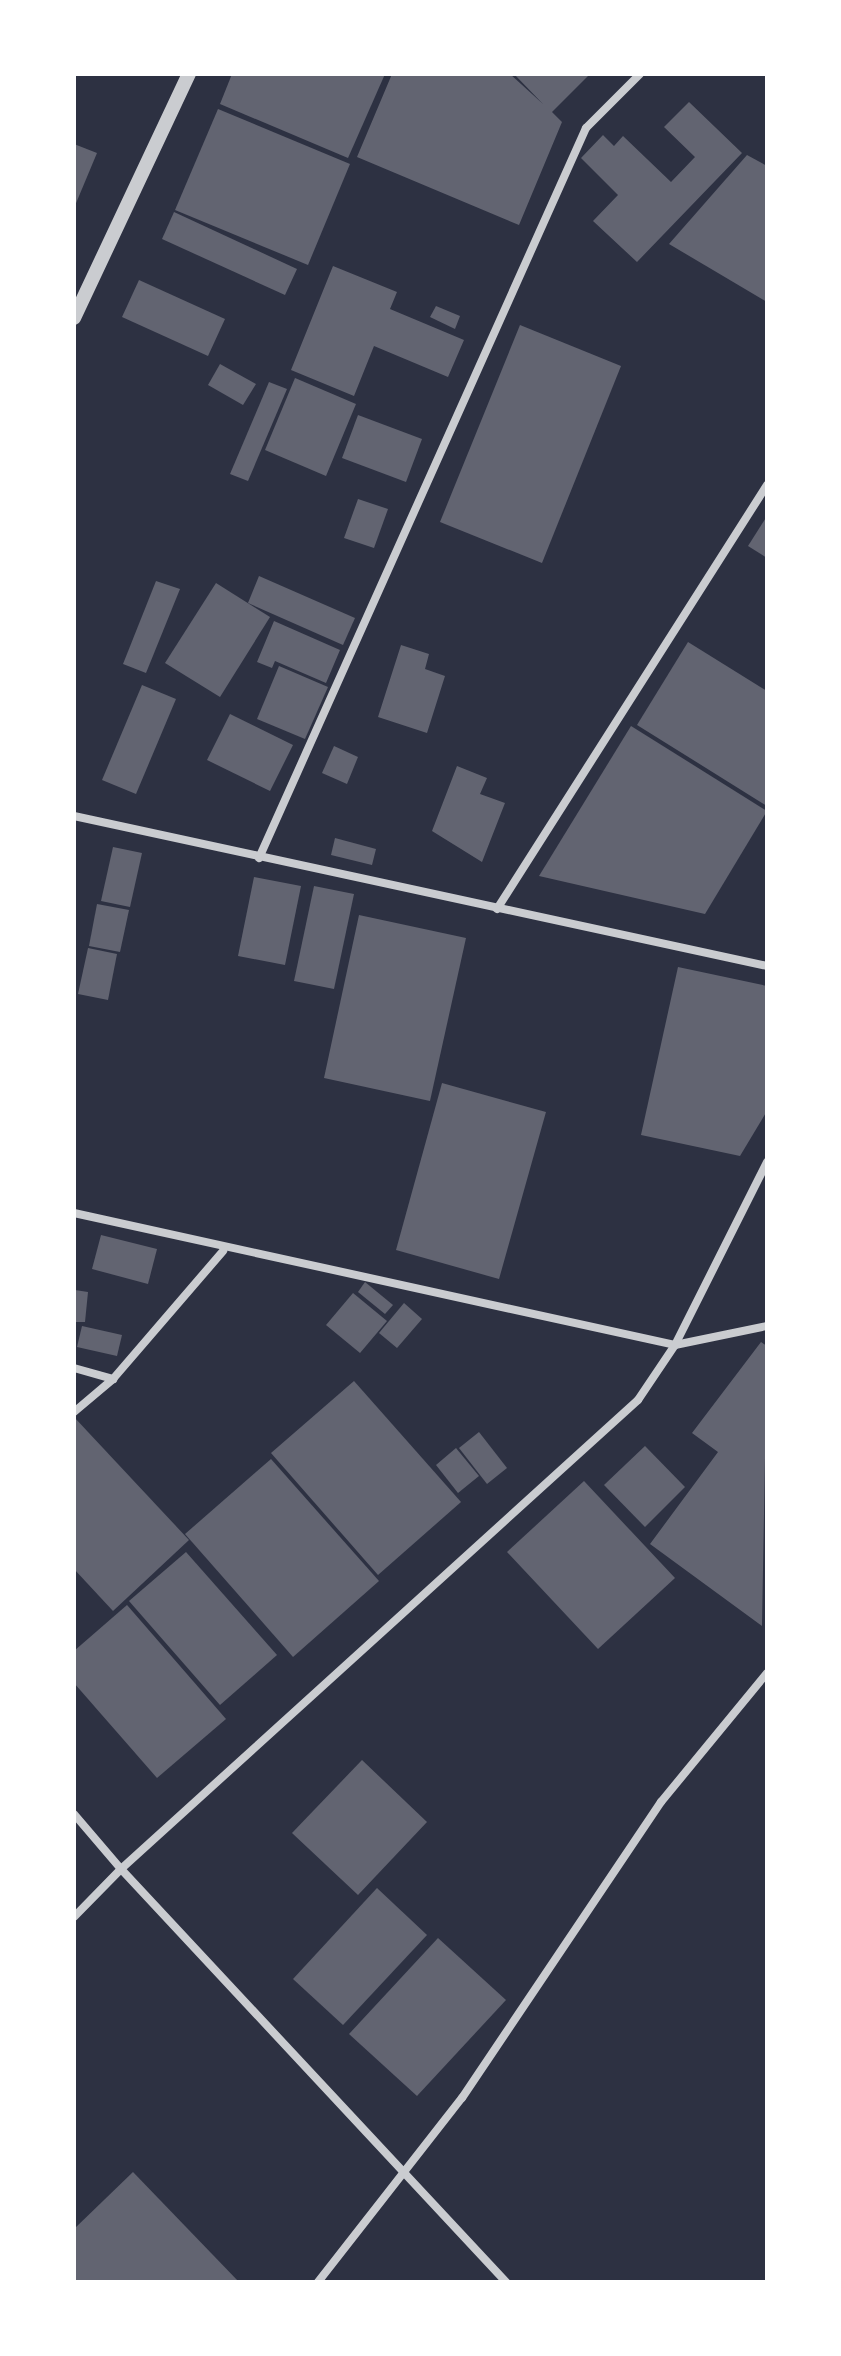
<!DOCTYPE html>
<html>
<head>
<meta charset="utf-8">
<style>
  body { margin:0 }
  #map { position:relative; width:841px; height:2356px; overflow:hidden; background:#2d3142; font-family:"Archivo Narrow",sans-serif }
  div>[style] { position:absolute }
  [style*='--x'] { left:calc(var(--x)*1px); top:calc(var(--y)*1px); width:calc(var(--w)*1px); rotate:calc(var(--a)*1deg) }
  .building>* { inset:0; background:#626471 }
  .minor>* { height:8px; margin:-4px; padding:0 4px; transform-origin:4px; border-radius:4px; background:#caccd0 }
  .tertiary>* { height:14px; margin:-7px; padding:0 7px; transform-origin:7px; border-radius:7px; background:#caccd0 }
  span { translate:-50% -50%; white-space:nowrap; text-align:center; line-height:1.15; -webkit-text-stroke:6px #fff; paint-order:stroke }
  .frame { position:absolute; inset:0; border:76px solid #fff; pointer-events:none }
</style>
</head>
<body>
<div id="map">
  <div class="building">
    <i style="clip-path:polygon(232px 74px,385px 74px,348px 158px,220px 104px)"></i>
    <i style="clip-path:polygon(392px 74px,510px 74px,543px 104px,514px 74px,590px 74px,552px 112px,562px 122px,519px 225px,357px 157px)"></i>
    <i style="clip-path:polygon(689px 102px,742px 153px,637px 262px,593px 221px,618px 195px,581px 158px,603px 135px,614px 146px,623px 136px,671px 182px,695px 157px,664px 127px)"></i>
    <i style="clip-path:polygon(218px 109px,350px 164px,308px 265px,175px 210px)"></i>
    <i style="clip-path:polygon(74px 144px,97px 153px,74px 208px)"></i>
    <i style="clip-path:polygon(747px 155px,767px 166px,767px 302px,669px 244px)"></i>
    <i style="clip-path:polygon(174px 212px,297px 269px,285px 295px,162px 239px)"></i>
    <i style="clip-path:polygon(333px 266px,397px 292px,390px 309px,464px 340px,448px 377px,374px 346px,354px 396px,291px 370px)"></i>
    <i style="clip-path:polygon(139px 280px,225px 319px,208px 356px,122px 317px)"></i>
    <i style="clip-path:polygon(436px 306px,460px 316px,455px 329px,430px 317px)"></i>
    <i style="clip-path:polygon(520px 325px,621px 366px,542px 563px,440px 522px)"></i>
    <i style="clip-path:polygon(220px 364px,256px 384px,243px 405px,208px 385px)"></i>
    <i style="clip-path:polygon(295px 378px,356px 404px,326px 476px,265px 450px)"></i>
    <i style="clip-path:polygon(269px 382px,287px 389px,248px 481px,230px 474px)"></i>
    <i style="clip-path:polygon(358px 415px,422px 439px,406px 482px,342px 458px)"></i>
    <i style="clip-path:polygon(358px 499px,388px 509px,374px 548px,344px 538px)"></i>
    <i style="clip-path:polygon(767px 516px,767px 558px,748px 546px)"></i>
    <i style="clip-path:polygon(259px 576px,355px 618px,343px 645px,248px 603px)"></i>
    <i style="clip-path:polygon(156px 581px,180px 589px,146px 673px,123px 664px)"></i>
    <i style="clip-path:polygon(216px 583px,270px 617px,220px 697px,165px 663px)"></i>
    <i style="clip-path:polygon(274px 621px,340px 650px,326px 683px,275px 661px,272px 668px,257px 662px)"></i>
    <i style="clip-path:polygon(688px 642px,767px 691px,767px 806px,637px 725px)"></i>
    <i style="clip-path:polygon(401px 645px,429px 654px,425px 669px,445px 676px,427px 733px,378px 717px)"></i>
    <i style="clip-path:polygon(279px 666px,328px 687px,305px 739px,257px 719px)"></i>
    <i style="clip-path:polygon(142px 685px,176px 699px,136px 794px,102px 780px)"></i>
    <i style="clip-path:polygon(230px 714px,293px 745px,270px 791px,207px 760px)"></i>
    <i style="clip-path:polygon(631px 726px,767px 811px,705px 914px,539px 876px)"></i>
    <i style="clip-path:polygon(334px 746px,358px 757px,347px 784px,322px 773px)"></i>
    <i style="clip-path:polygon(457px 766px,487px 778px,480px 794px,505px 803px,482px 862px,432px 831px)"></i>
    <i style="clip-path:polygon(335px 838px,376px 849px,372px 865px,331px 855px)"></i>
    <i style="clip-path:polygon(113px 847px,142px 853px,130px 907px,101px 901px)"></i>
    <i style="clip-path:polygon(254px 877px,301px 886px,285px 965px,238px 956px)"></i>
    <i style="clip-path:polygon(314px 886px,354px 894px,334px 989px,294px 981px)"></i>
    <i style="clip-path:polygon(97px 904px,129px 910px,120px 952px,89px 946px)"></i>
    <i style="clip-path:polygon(359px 915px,466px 938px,430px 1101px,324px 1078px)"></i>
    <i style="clip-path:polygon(88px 948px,117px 954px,108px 1000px,78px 994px)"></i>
    <i style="clip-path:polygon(678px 967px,767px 986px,767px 1111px,740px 1156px,641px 1135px)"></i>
    <i style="clip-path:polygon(442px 1083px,546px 1112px,499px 1279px,396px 1250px)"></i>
    <i style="clip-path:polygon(101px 1235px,157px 1249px,148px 1284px,92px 1269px)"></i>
    <i style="clip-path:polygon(365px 1282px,393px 1305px,385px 1314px,358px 1292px)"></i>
    <i style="clip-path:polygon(75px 1290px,88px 1292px,85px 1322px,74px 1322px)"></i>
    <i style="clip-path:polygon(353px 1293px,387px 1321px,360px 1353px,326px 1325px)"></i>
    <i style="clip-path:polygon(404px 1303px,422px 1319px,397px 1348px,379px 1333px)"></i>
    <i style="clip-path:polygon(82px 1326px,122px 1335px,117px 1356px,77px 1347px)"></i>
    <i style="clip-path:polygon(761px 1342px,767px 1346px,762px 1626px,650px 1544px,718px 1452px,692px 1433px)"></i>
    <i style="clip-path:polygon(354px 1381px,461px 1502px,378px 1575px,271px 1453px)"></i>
    <i style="clip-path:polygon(74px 1417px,189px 1540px,113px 1611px,74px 1569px)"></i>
    <i style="clip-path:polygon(479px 1432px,507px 1468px,487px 1484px,459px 1448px)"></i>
    <i style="clip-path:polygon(645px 1446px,685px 1487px,645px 1527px,604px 1485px)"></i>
    <i style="clip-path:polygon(456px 1448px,479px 1476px,458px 1493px,436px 1465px)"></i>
    <i style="clip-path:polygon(271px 1459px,379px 1581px,293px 1657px,185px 1534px)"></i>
    <i style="clip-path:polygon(584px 1481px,675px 1578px,598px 1649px,507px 1552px)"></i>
    <i style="clip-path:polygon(186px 1552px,277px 1655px,220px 1705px,129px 1601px)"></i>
    <i style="clip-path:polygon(127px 1605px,226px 1719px,157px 1778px,74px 1683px,74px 1651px)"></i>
    <i style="clip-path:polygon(362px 1760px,427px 1822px,358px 1895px,292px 1833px)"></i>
    <i style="clip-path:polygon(377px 1888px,427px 1935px,343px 2025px,293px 1979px)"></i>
    <i style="clip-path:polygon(438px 1938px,506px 2000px,417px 2096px,349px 2034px)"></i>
    <i style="clip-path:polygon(133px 2172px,239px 2282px,74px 2282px,74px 2229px)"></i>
  </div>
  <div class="minor">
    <i style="--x:74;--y:816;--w:709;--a:12.21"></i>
    <i style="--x:259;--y:858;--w:800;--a:-65.87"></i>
    <i style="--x:586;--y:128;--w:76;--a:-45"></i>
    <i style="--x:497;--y:909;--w:503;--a:-57.51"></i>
    <i style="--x:74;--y:1213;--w:615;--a:12.39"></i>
    <i style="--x:675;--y:1345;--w:94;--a:-11.7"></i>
    <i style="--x:74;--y:1368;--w:41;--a:15.8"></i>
    <i style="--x:74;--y:1412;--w:51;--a:-40.2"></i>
    <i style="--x:113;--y:1379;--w:169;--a:-49.3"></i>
    <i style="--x:74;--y:1814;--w:72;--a:49.5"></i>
    <i style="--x:121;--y:1869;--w:698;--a:-42.21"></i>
    <i style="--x:638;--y:1400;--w:66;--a:-56.1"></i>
    <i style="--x:675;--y:1345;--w:205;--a:-63.3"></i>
    <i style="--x:74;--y:1917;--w:67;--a:-45.6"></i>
    <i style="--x:121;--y:1869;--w:565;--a:47.01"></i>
    <i style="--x:318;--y:2282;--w:234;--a:-52"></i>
    <i style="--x:462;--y:2098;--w:357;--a:-56.1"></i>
    <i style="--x:661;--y:1802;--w:167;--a:-50.6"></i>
  </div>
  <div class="tertiary">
    <i style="--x:74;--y:318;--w:270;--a:-64.8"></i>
  </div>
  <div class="frame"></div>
</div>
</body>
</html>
